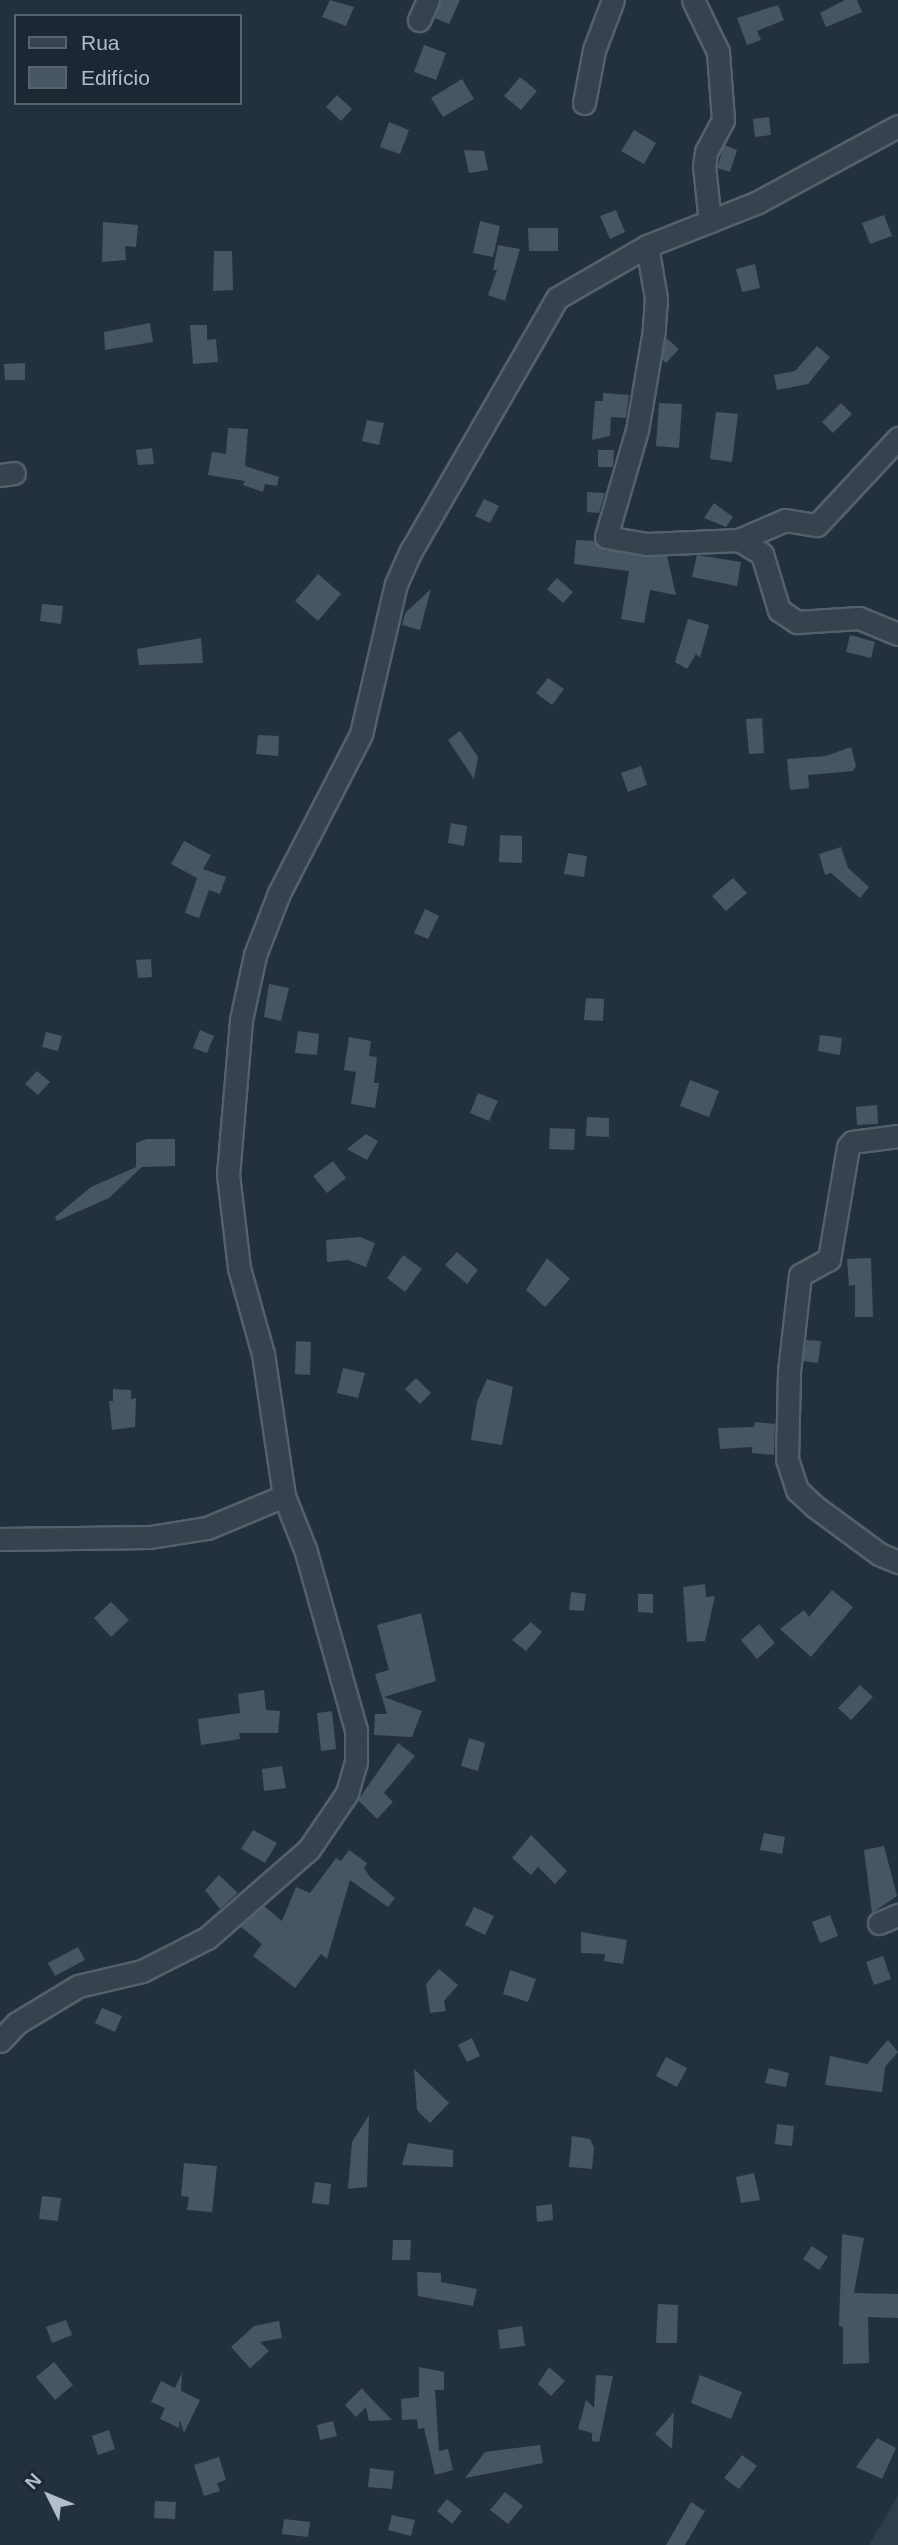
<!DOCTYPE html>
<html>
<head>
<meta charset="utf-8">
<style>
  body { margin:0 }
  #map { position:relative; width:898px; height:2545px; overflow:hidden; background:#22313d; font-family:Arial,sans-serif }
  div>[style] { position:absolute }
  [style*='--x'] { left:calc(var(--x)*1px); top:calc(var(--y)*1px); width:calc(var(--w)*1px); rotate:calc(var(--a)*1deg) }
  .airport>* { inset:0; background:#303e4a }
  .building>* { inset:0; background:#465763 }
  .roads { filter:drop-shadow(2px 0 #54606b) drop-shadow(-2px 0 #54606b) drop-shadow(0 2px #54606b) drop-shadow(0 -2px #54606b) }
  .street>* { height:21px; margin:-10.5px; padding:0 10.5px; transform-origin:10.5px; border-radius:10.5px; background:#36424d }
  span { translate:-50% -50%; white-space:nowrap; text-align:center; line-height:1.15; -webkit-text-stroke:6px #1b2732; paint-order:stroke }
  .legend { position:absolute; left:14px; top:14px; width:228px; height:91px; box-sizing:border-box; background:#1b2732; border:2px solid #57636e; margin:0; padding:9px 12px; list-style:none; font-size:21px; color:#b1bdc8 }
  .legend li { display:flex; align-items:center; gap:14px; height:35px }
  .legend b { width:35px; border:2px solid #57636e }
  .north { position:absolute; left:14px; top:2461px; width:70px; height:70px; -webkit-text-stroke:5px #1b2732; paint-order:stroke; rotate:313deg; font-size:19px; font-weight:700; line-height:28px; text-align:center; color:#b1bdc8 }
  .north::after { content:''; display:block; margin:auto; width:24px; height:32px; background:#b1bdc8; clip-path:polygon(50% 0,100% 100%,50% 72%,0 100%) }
</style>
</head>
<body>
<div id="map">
  <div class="airport">
    <i style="clip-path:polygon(898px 2495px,898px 2545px,869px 2545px)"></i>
  </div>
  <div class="building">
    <i style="clip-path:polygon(330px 0,354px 7px,346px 26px,322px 17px)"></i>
    <i style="clip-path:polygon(441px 0,460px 0,449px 24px,435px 18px)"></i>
    <i style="clip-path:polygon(845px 0,857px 0,862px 12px,826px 27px,820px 13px)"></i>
    <i style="clip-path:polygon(778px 5px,784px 20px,757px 31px,761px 40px,747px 45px,737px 18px)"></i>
    <i style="clip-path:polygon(424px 45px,446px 53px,436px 80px,414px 72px)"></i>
    <i style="clip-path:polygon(520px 77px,537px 91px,521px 110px,504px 96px)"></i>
    <i style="clip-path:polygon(462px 79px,474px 99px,443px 117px,431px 98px)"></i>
    <i style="clip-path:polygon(337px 95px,352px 109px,341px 121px,326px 107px)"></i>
    <i style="clip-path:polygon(769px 117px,771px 135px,755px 137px,753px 119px)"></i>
    <i style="clip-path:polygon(389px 122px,409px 130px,400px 154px,380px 147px)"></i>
    <i style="clip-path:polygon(634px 130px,656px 143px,644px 164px,621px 151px)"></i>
    <i style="clip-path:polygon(724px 145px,737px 150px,730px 172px,717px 168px)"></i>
    <i style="clip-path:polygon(464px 150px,484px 151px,488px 170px,469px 173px)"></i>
    <i style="clip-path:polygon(616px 210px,625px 232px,610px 239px,600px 216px)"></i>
    <i style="clip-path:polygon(884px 215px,892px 236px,870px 244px,862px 223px)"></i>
    <i style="clip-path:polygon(480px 221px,500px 226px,493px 257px,473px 253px)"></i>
    <i style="clip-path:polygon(103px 222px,138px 225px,136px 247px,125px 246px,126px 260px,102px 262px)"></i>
    <i style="clip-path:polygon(528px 228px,558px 228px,558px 251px,529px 251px)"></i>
    <i style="clip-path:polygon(498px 245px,520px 249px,505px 301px,488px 295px,497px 270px,493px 270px)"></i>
    <i style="clip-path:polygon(214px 251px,232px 251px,233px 290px,213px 291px)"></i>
    <i style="clip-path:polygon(755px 264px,760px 288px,742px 292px,736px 269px)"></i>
    <i style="clip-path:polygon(150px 323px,153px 342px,105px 350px,104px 332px)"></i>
    <i style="clip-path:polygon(190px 325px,207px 325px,207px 340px,216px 339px,218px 362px,193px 364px)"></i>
    <i style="clip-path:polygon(666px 338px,679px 349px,666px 363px,662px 359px)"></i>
    <i style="clip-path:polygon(817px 346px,830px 357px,808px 384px,777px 390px,774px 375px,795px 371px)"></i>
    <i style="clip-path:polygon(25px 363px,25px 380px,5px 380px,4px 364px)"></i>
    <i style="clip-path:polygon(603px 393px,629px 395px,626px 418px,611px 417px,610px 436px,592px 440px,595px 401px,603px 401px)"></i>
    <i style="clip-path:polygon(659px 403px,682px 404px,679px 448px,656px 446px)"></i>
    <i style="clip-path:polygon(841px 403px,852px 414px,833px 433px,822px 422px)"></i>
    <i style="clip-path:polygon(716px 412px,738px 414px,732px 462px,710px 459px)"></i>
    <i style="clip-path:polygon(367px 420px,384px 423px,379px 445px,362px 441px)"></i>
    <i style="clip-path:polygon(228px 428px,248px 429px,245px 466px,279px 477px,277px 486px,265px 484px,263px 492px,243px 485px,245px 481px,208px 475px,212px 452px,226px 454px)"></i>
    <i style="clip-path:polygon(152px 448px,154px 464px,138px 465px,136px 450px)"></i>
    <i style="clip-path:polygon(598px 450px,614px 450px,613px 467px,598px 467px)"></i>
    <i style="clip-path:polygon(587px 492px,605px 493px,599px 513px,587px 512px)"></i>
    <i style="clip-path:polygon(484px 499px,499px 506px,490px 523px,475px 516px)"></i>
    <i style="clip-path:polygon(714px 503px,733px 517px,726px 527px,704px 518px)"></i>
    <i style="clip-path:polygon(576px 540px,593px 541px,604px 550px,667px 556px,676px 595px,650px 590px,644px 623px,621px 619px,629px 571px,574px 564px)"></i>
    <i style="clip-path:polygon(697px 555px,741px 562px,737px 586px,692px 577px)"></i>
    <i style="clip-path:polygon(318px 574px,341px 594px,318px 621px,295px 601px)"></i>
    <i style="clip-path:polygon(557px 578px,573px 592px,563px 603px,547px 589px)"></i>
    <i style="clip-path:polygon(431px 589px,420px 630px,402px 625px,405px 613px)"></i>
    <i style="clip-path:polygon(42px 604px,63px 606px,61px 624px,40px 621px)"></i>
    <i style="clip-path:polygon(688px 619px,709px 625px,700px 658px,696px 654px,687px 669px,675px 662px)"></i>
    <i style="clip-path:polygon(850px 635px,875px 642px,871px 658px,846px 652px)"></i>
    <i style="clip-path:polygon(201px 638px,203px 663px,139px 665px,137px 649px)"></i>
    <i style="clip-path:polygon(548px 678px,564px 689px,552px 705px,536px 693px)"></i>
    <i style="clip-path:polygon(762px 718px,764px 753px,749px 754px,746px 719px)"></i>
    <i style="clip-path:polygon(460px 731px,478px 757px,474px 779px,448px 740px)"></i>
    <i style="clip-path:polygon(258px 735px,279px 736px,278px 756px,256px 754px)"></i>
    <i style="clip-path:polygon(851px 747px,856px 766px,853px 771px,808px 775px,809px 788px,790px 790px,787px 759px,826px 756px)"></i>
    <i style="clip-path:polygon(641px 766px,647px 785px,628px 792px,621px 773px)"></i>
    <i style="clip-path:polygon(451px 823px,467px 826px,464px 846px,448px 843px)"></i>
    <i style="clip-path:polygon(500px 835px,522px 836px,522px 863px,499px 862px)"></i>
    <i style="clip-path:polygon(184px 841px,211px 855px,203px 869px,226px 877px,220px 894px,209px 890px,199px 918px,185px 913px,197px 878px,171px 864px)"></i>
    <i style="clip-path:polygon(841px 847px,848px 868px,869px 887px,860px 898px,831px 873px,825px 875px,819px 854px)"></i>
    <i style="clip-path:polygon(568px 853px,587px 856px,584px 877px,564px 874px)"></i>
    <i style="clip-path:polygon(733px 878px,747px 893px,726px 911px,712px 896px)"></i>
    <i style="clip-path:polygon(425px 909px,439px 916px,428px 939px,414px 933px)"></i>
    <i style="clip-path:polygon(151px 959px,152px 977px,138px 978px,136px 960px)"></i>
    <i style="clip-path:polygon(269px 984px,289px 988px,281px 1021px,264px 1017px)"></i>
    <i style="clip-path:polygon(586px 998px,604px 999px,603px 1021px,584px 1020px)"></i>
    <i style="clip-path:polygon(200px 1030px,214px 1036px,207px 1053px,193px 1048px)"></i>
    <i style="clip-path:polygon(298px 1031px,319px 1034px,317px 1055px,295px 1053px)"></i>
    <i style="clip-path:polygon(46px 1032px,62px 1036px,58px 1051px,42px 1047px)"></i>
    <i style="clip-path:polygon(820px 1035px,842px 1038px,840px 1055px,818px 1051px)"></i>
    <i style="clip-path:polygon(349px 1037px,371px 1041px,369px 1056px,377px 1057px,374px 1083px,379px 1083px,375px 1108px,351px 1104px,356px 1072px,344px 1070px)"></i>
    <i style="clip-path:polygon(37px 1071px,50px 1082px,38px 1095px,25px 1084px)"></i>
    <i style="clip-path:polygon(690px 1080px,719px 1091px,709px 1117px,680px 1106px)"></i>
    <i style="clip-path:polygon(478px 1093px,498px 1101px,489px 1121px,470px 1113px)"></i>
    <i style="clip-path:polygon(877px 1105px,878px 1124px,857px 1125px,856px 1107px)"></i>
    <i style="clip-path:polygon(587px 1117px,609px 1118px,609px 1137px,586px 1136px)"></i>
    <i style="clip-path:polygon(550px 1128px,575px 1129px,574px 1150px,549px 1149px)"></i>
    <i style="clip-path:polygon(366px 1134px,378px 1141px,367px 1160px,347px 1149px)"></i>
    <i style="clip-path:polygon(147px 1139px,175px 1139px,175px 1166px,142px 1167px,109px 1198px,57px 1221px,55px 1217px,91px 1187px,136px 1167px,136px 1143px)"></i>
    <i style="clip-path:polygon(333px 1161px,346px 1178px,327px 1193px,313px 1176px)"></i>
    <i style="clip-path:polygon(360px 1237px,375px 1243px,366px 1267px,348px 1260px,327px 1262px,326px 1240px)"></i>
    <i style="clip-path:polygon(457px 1252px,478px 1270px,467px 1284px,445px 1265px)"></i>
    <i style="clip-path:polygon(403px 1255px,422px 1269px,405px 1292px,387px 1278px)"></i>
    <i style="clip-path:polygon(547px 1258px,570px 1279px,545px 1307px,526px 1290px)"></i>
    <i style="clip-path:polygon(871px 1258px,873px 1317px,855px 1317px,855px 1285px,849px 1286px,847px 1259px)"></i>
    <i style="clip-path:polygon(806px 1340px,821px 1341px,818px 1363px,803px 1361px)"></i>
    <i style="clip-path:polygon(296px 1341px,311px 1342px,310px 1375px,295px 1374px)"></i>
    <i style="clip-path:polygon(343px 1368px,365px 1373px,358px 1398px,337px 1393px)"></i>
    <i style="clip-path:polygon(416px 1378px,431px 1393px,420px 1404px,405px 1389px)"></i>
    <i style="clip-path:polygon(487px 1379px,513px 1387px,502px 1445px,471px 1440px,477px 1402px)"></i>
    <i style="clip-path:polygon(113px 1389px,131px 1390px,131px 1399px,136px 1398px,135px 1427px,112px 1430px,109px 1401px,113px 1401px)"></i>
    <i style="clip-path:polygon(755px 1422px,775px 1424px,774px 1455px,752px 1453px,752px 1447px,720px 1449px,718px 1428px,754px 1427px)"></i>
    <i style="clip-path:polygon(705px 1584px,706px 1597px,715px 1596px,705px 1641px,687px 1642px,683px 1587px)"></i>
    <i style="clip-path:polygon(832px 1590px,853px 1607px,811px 1657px,780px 1629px,804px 1610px,809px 1617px)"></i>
    <i style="clip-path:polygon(571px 1592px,586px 1594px,584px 1611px,569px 1610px)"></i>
    <i style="clip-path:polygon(638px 1594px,653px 1594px,653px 1613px,638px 1612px)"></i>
    <i style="clip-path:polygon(111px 1602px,129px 1620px,111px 1637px,94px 1618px)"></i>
    <i style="clip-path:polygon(421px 1613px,436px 1681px,384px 1697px,422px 1711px,412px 1737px,374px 1735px,375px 1714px,387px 1714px,375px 1674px,389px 1670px,377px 1625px)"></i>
    <i style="clip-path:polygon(531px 1622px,542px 1632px,526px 1651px,512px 1640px)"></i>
    <i style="clip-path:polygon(759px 1624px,775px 1643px,757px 1659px,741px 1640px)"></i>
    <i style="clip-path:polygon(860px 1685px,873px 1697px,851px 1720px,838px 1708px)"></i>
    <i style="clip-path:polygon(264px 1690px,266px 1710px,280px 1711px,278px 1733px,239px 1733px,240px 1739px,201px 1745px,198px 1719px,240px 1713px,238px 1694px)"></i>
    <i style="clip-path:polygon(332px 1711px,336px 1749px,321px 1751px,317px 1713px)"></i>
    <i style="clip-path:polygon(469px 1738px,485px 1743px,478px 1771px,461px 1766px)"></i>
    <i style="clip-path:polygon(398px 1743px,415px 1756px,384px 1793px,393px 1802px,377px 1819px,358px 1800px)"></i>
    <i style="clip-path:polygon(282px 1766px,286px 1788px,264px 1791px,262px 1769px)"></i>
    <i style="clip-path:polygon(253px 1830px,277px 1843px,265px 1863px,241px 1849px)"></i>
    <i style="clip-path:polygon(764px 1833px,785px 1837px,782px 1854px,760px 1850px)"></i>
    <i style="clip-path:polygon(531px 1835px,567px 1871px,555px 1884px,538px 1867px,531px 1875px,512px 1858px)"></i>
    <i style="clip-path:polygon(884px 1846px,897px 1896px,872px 1913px,864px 1850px)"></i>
    <i style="clip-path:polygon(349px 1850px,367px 1863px,364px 1868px,370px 1877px,395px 1898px,388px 1907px,350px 1880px,327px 1959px,321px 1954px,295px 1988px,253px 1956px,262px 1944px,240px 1926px,264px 1906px,282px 1921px,296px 1887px,310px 1893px,336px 1858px,341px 1861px)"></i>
    <i style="clip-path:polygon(219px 1875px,238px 1893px,220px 1909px,205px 1890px)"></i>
    <i style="clip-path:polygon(474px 1907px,494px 1916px,485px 1935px,465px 1925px)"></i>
    <i style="clip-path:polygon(830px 1915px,838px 1936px,820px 1943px,812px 1922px)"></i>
    <i style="clip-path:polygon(581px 1932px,627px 1940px,623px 1964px,604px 1961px,605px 1954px,581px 1953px)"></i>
    <i style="clip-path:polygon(78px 1947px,85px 1960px,55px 1976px,48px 1963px)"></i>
    <i style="clip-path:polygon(883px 1956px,891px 1979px,874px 1985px,866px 1962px)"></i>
    <i style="clip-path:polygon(439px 1969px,458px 1985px,444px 2001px,446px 2011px,430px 2013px,426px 1984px)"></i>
    <i style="clip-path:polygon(510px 1970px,536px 1979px,528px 2002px,503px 1994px)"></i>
    <i style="clip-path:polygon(102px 2008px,122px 2016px,115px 2032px,95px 2023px)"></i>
    <i style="clip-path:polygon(472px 2038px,480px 2056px,467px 2062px,458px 2045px)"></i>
    <i style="clip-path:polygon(888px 2040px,898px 2052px,885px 2067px,882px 2092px,825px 2085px,830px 2056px,867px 2064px)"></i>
    <i style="clip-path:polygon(666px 2057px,687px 2068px,677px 2087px,656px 2076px)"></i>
    <i style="clip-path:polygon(769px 2068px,789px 2073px,786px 2087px,765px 2083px)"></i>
    <i style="clip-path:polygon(414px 2069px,449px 2103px,430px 2123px,417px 2110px)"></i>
    <i style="clip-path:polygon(369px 2115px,367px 2187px,348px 2189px,352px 2142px)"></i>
    <i style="clip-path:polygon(777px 2124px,794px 2126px,792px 2146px,775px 2144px)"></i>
    <i style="clip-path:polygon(572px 2136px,590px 2139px,594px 2148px,592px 2169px,569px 2167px)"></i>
    <i style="clip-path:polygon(408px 2143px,453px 2150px,453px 2167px,402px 2165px)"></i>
    <i style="clip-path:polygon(184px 2163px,217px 2166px,212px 2212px,187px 2210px,189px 2197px,181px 2196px)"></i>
    <i style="clip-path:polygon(754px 2173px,760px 2200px,741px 2203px,736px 2177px)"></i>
    <i style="clip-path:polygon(315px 2182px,331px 2184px,329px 2205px,312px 2203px)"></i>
    <i style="clip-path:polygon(42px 2196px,61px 2198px,58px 2221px,39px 2219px)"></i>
    <i style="clip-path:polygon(552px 2204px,553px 2220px,537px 2222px,536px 2206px)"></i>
    <i style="clip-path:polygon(842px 2234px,864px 2238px,854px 2293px,898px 2294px,898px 2318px,868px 2317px,869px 2363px,843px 2364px,843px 2327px,839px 2326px)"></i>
    <i style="clip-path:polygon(393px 2240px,411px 2240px,410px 2260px,392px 2260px)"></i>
    <i style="clip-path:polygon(812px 2246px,828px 2257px,819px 2270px,803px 2259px)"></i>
    <i style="clip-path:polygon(417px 2272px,441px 2273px,441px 2282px,477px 2289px,473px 2306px,418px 2296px)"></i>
    <i style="clip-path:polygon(658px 2304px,678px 2305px,677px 2343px,656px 2343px)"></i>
    <i style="clip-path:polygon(66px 2320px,72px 2335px,52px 2343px,46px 2327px)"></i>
    <i style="clip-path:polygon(279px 2321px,282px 2338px,260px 2342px,269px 2351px,250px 2368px,231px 2347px,254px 2326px)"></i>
    <i style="clip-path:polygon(522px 2326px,525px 2346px,500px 2349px,498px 2330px)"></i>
    <i style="clip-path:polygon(54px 2362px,73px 2385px,55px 2400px,36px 2377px)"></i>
    <i style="clip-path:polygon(419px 2367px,444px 2372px,444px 2390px,435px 2390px,439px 2451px,448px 2449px,453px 2470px,435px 2475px,424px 2428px,418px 2429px,417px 2419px,402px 2420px,401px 2399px,419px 2397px)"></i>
    <i style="clip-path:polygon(549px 2367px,565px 2381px,551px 2396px,538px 2384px)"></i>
    <i style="clip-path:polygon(182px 2373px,181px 2391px,200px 2400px,184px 2433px,180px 2420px,179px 2428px,160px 2419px,165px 2408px,151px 2402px,161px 2381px,175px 2388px)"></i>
    <i style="clip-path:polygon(596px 2375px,613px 2376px,599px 2442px,592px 2441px,592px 2433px,578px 2429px,586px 2400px,594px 2408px)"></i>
    <i style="clip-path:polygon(700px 2375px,742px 2392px,731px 2419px,691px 2403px)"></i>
    <i style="clip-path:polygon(362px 2388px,364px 2391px,392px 2420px,369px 2421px,366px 2407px,356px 2417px,345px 2405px)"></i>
    <i style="clip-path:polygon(674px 2412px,672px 2449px,655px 2434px)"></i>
    <i style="clip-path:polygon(333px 2421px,337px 2436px,320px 2440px,317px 2425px)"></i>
    <i style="clip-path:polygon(109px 2430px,115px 2449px,98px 2455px,92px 2436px)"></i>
    <i style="clip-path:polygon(877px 2438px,896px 2448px,882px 2479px,856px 2467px)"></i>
    <i style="clip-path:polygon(540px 2445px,543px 2463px,465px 2478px,485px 2452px)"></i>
    <i style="clip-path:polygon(742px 2455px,757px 2466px,739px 2489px,724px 2478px)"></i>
    <i style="clip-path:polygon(219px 2457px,226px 2480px,217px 2483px,220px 2491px,204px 2496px,194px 2465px)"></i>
    <i style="clip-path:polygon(370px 2468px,394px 2471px,392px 2489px,368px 2487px)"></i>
    <i style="clip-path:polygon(505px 2492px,523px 2506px,508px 2524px,490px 2510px)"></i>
    <i style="clip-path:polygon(447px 2499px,462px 2511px,452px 2524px,437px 2511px)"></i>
    <i style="clip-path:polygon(155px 2501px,176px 2502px,175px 2519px,154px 2518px)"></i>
    <i style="clip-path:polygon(691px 2502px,705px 2511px,685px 2545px,666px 2545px)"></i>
    <i style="clip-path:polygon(392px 2515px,415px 2520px,411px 2536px,388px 2530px)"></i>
    <i style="clip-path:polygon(284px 2519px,310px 2522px,308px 2537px,282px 2534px)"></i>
  </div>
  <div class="roads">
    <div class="street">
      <i style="--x:693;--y:0;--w:58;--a:64.3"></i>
      <i style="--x:718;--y:52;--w:68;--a:85.8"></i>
      <i style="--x:723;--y:120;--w:36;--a:118"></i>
      <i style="--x:706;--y:152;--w:14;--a:98"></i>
      <i style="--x:704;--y:166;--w:56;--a:83.9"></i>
      <i style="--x:419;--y:20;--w:22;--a:-66"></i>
      <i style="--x:584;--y:103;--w:54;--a:-79.3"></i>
      <i style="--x:594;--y:50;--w:53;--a:-69.2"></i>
      <i style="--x:647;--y:246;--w:53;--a:80.2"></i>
      <i style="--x:656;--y:298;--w:32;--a:94"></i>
      <i style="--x:654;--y:330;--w:101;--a:99.6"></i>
      <i style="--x:637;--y:430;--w:111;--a:106.2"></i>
      <i style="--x:606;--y:537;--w:42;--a:9.7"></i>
      <i style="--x:647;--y:544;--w:92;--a:-2.5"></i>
      <i style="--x:739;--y:540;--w:27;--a:31"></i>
      <i style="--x:762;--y:554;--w:59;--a:73.1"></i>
      <i style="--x:779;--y:610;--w:22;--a:34"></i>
      <i style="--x:797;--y:622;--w:62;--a:-3.7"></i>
      <i style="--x:859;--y:618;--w:42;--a:22.3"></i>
      <i style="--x:0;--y:475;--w:14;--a:-8"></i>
      <i style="--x:739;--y:540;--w:50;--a:-23.5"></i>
      <i style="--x:785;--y:520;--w:32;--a:9"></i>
      <i style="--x:817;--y:525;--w:119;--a:-47"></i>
      <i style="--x:898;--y:1136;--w:46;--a:172.6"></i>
      <i style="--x:852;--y:1142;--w:6;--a:129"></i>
      <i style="--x:848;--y:1147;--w:114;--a:99.6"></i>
      <i style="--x:829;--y:1259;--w:33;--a:151"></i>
      <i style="--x:800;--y:1275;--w:98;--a:96.5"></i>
      <i style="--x:789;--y:1372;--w:87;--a:91.3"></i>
      <i style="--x:787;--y:1459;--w:33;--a:72"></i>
      <i style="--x:797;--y:1490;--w:23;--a:43"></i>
      <i style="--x:814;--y:1506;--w:81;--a:36.4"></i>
      <i style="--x:879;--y:1554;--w:21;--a:23"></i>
      <i style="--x:0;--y:1539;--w:150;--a:-0.8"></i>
      <i style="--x:150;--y:1537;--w:58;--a:-9"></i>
      <i style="--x:207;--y:1528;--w:83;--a:-22.6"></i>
      <i style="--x:879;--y:1923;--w:21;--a:-23"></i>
      <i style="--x:0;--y:2041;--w:25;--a:-47"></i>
      <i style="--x:17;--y:2023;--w:71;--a:-31.2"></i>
      <i style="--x:78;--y:1986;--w:66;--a:-13.2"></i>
      <i style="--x:142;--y:1971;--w:73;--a:-26.9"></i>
      <i style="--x:207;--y:1938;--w:135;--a:-41.1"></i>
      <i style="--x:309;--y:1849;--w:68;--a:-55.8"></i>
      <i style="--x:347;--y:1793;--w:33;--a:-74"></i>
      <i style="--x:356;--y:1761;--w:31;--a:-90"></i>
      <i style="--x:356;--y:1730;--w:188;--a:-105.7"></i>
      <i style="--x:305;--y:1549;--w:57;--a:-111.6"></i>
      <i style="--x:284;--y:1496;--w:144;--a:-98.4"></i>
      <i style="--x:263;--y:1354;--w:89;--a:-105.6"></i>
      <i style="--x:239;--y:1268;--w:94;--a:-96.7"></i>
      <i style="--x:228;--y:1175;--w:156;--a:-85.2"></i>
      <i style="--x:241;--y:1020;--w:66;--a:-77.8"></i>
      <i style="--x:255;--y:955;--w:66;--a:-68.8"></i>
      <i style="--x:279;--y:893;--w:179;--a:-62.7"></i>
      <i style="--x:361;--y:734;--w:154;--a:-76.9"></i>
      <i style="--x:396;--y:584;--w:36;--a:-66"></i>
      <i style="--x:411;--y:551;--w:292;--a:-60"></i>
      <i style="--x:557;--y:298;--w:104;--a:-30"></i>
      <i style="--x:647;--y:246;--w:119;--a:-21.6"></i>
      <i style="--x:758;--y:202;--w:159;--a:-28.5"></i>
    </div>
  </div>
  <ul class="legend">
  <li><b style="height:9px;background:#36424d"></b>Rua</li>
  <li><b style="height:19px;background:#465763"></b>Edifício</li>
  </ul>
  <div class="north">N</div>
</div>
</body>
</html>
